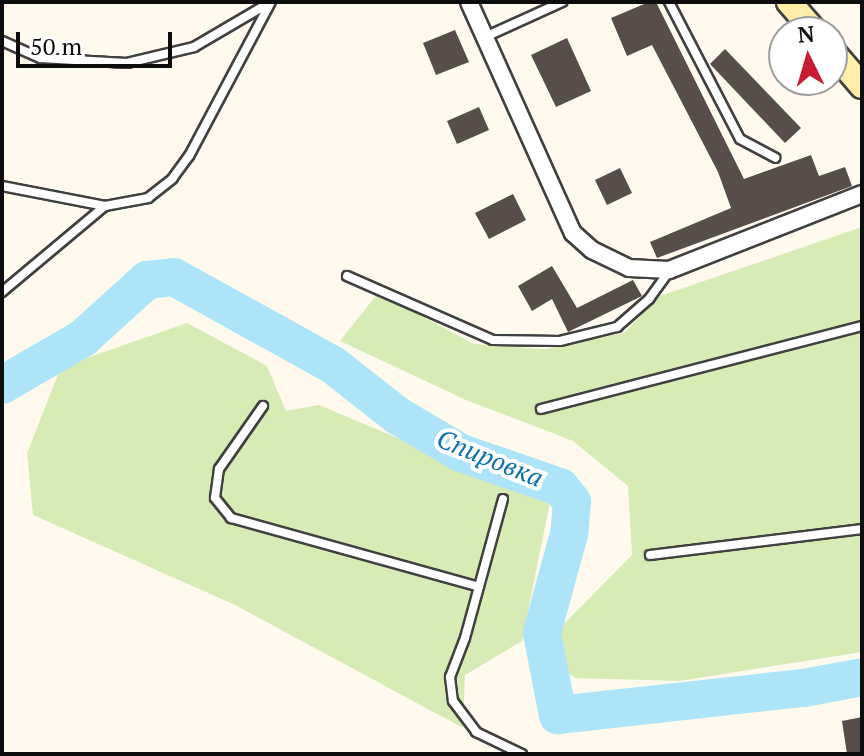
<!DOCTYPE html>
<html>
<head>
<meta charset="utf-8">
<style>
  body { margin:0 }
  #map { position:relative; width:864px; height:756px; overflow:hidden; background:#fffaed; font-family:"PT Serif",serif }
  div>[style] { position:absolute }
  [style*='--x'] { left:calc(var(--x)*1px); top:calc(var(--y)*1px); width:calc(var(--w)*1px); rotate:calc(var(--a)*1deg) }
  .green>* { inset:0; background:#d6ecb4 }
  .river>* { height:38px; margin:-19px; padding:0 19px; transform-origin:19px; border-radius:19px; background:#aee4fa }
  .building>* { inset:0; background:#574d49 }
  .roads { filter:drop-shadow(2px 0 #404040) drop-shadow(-2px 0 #404040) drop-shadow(0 2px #404040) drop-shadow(0 -2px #404040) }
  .service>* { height:8px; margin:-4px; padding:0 4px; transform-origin:4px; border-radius:4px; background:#fff }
  .minor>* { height:16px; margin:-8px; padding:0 8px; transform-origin:8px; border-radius:8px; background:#fff }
  .secondary>* { height:24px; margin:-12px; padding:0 12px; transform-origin:12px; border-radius:12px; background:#ffeea8 }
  span { translate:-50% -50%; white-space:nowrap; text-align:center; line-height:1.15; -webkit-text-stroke:8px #fff; paint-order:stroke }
  .water-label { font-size:26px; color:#0e72a7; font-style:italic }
  .frame { position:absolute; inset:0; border:4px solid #0d0d0d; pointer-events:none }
  .north { position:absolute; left:768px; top:16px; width:80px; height:80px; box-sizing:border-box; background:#fff; border:2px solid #9e9e9e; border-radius:50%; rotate:355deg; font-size:22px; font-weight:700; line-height:32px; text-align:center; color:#0d0d0d }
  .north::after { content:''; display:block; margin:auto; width:28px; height:36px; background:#c71c33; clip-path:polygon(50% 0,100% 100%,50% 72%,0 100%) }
  .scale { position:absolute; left:16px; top:32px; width:156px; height:36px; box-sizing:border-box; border:4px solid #0d0d0d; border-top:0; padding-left:10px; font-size:24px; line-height:28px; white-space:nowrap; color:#0d0d0d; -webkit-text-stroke:6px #fff; paint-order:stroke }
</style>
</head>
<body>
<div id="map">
  <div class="green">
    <i style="clip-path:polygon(862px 227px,862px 652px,679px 681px,576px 678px,554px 664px,551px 637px,632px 555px,628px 486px,573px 441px,466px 400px,340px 341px,378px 293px,474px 344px,545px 349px,624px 333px,660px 296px)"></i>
    <i style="clip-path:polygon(187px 323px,267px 366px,286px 411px,319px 405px,550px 502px,522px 641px,465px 675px,463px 728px,235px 605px,33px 515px,27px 453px,61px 367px)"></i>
  </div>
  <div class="river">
    <i style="--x:2;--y:385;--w:94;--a:-30.1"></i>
    <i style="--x:83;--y:338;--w:86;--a:-42.2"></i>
    <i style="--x:147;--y:280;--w:27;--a:-6"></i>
    <i style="--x:174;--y:277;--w:182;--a:29"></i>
    <i style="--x:333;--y:365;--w:83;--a:38.1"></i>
    <i style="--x:398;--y:416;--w:73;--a:30.4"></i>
    <i style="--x:461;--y:453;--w:105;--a:19"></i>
    <i style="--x:560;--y:487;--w:19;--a:51"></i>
    <i style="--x:572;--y:502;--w:32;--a:95"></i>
    <i style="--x:569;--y:534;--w:103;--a:105.3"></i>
    <i style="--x:542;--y:633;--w:84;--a:79"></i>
    <i style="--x:558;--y:715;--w:247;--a:-6.3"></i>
    <i style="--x:804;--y:688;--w:59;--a:-10.7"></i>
  </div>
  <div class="building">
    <i style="clip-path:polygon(649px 2px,656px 2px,744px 179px,811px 155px,819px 176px,845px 167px,852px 186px,657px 258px,650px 242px,731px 208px,718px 172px,652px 45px,627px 56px,611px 18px)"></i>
    <i style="clip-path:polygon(455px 30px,469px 62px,436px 75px,423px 43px)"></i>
    <i style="clip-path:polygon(567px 38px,591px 91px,556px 107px,531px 55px)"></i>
    <i style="clip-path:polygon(725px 49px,801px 128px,785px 143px,710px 64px)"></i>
    <i style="clip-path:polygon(479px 107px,489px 130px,457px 144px,447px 121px)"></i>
    <i style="clip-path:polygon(620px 168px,632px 193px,607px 205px,595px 180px)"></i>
    <i style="clip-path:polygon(513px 194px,526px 220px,489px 239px,475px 213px)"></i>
    <i style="clip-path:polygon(552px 266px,577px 308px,633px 280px,642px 296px,568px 332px,552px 299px,532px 311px,518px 286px)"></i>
    <i style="clip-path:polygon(862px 717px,862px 754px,847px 754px,842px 721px)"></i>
  </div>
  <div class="roads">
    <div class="service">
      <i style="--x:669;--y:2;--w:154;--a:62.6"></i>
      <i style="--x:740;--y:139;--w:40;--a:28"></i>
      <i style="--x:485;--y:37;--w:85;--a:-24.4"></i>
      <i style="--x:2;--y:41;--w:42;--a:24.1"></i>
      <i style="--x:40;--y:58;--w:87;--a:3.3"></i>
      <i style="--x:127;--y:63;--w:69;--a:-13.4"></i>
      <i style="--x:194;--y:47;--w:87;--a:-30.4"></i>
      <i style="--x:2;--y:186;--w:105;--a:11"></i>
      <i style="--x:105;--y:206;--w:44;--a:-10.5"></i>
      <i style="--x:148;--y:198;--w:31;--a:-38"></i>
      <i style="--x:172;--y:179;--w:29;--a:-54"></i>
      <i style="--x:189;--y:156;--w:174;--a:-62"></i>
      <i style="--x:347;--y:276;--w:159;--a:23.7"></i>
      <i style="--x:493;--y:340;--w:67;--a:0.9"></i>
      <i style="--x:560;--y:341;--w:59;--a:-13.8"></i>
      <i style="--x:617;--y:327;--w:43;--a:-41.2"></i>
      <i style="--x:649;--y:299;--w:34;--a:-54"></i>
      <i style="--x:2;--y:292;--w:134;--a:-39.9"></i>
      <i style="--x:263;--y:406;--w:77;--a:124.9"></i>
      <i style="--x:219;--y:469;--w:29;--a:98"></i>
      <i style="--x:215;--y:498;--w:26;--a:51"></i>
      <i style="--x:231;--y:518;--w:257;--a:15.5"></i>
      <i style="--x:541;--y:409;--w:332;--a:-14.5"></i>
      <i style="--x:503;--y:499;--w:144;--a:105.3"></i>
      <i style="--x:465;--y:638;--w:42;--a:111"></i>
      <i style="--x:450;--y:677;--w:24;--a:83"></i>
      <i style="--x:453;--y:701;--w:39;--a:53"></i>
      <i style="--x:476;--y:732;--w:51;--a:25.6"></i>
      <i style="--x:650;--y:555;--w:214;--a:-7"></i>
    </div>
    <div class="minor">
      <i style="--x:469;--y:2;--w:253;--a:65.8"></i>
      <i style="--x:573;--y:233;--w:25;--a:42"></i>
      <i style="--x:592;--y:250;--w:41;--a:25.9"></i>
      <i style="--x:629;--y:268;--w:40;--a:2.9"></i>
      <i style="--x:669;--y:270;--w:207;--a:-21.5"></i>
    </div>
    <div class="secondary">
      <i style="--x:789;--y:2;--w:40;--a:49"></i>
      <i style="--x:832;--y:51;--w:46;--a:49.4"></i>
    </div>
  </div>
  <div class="water-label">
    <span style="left:490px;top:458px;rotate:22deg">Спировка</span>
  </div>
  <div class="frame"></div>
  <div class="north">N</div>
  <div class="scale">50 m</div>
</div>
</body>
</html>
